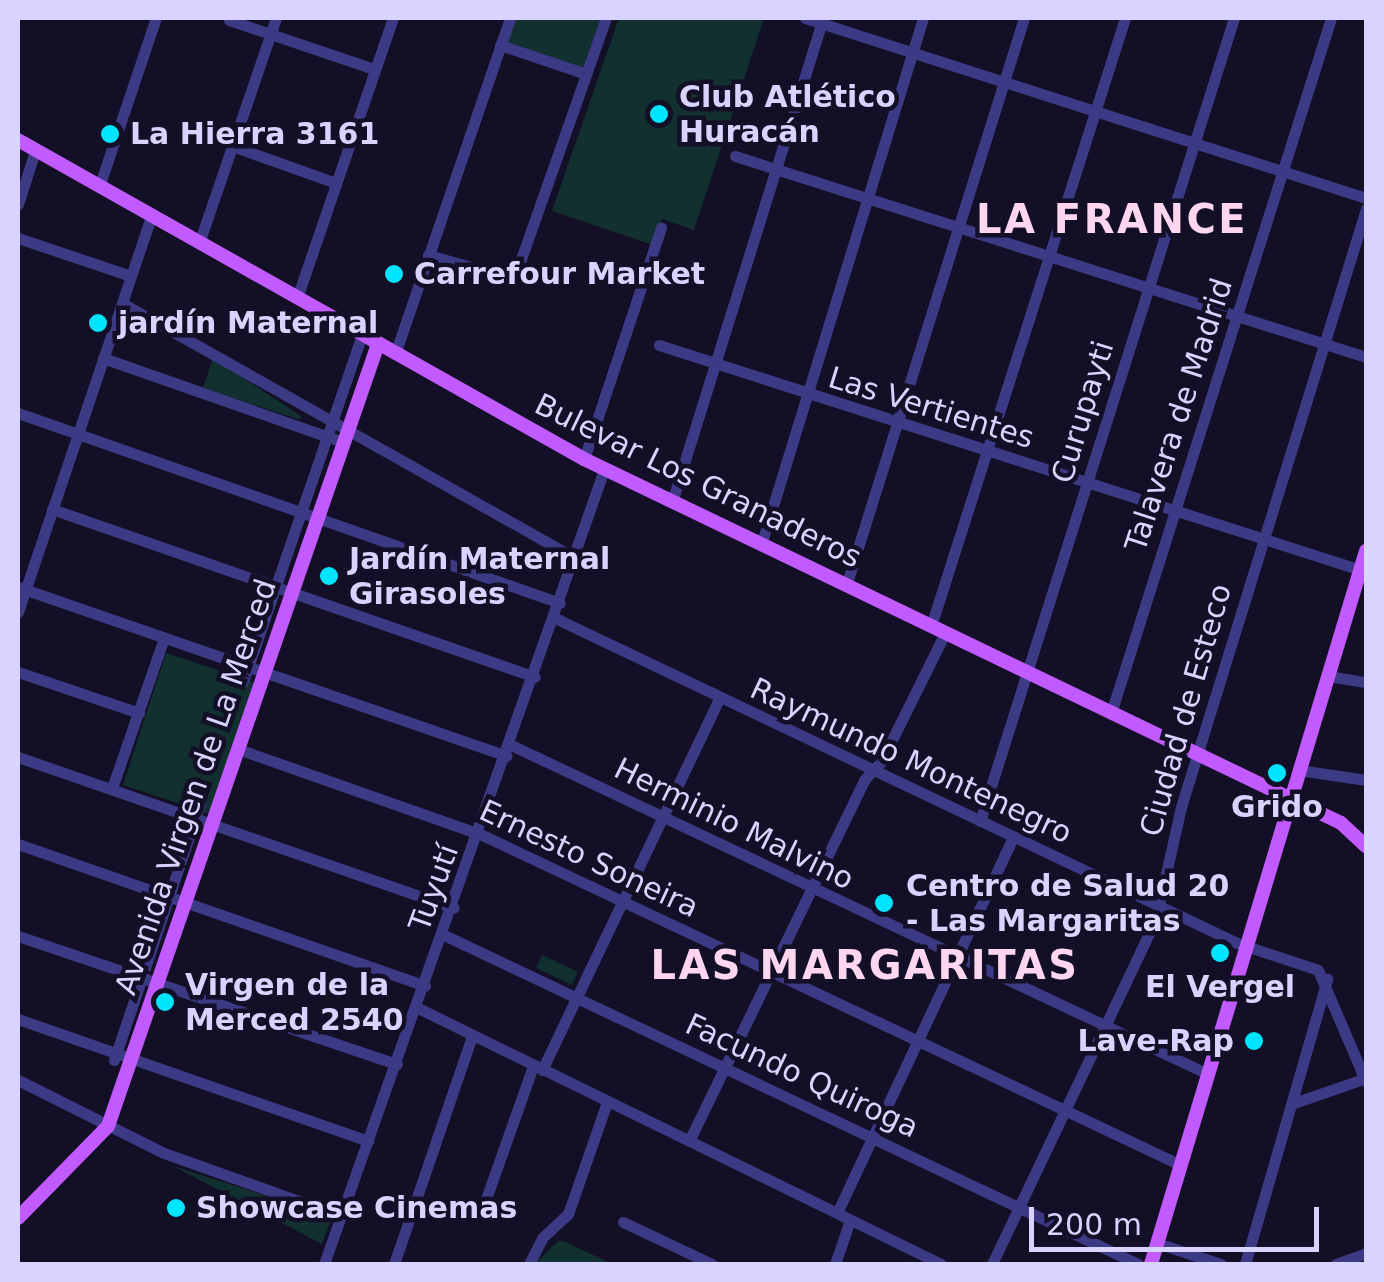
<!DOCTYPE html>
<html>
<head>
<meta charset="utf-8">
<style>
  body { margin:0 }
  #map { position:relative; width:1384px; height:1282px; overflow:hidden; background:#130f26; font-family:"DejaVu Sans",sans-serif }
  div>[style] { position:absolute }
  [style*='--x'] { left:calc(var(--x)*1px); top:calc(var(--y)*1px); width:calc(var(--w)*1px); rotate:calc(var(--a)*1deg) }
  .green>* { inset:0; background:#12302f }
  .minor>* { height:11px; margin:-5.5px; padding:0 5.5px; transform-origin:5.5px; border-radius:5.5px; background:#3d3a85 }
  .major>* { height:14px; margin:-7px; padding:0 7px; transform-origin:7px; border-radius:7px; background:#c25bff }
  .dots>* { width:28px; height:28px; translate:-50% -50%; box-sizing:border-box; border:5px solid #130f26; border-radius:50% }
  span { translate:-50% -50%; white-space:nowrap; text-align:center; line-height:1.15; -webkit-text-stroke:9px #130f26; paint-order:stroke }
  .poi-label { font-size:30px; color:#d9d4ff; font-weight:700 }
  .left { translate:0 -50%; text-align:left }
  .right { translate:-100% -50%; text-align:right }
  .street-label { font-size:30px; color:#d9d4ff }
  .district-label { font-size:40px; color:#ffd6f0; font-weight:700; letter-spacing:2.5px }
  .frame { position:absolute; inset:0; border:20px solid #d9d4ff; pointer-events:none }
  .scale { position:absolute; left:1029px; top:1207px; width:290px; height:45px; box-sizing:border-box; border:5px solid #d9d4ff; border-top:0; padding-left:12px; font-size:30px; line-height:35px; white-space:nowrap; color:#d9d4ff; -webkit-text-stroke:8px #130f26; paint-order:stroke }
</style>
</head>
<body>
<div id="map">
  <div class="green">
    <i style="clip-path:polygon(510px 18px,606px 18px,586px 74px,500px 45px)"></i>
    <i style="clip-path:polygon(619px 18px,764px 18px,694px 230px,662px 219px,653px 245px,552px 211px)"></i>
    <i style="clip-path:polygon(213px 358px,301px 416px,301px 420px,203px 388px)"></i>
    <i style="clip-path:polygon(166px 653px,257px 683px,213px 815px,123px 785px)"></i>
    <i style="clip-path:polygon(542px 955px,578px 972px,572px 985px,536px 968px)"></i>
    <i style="clip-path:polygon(173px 1166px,332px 1217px,322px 1244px)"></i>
    <i style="clip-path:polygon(558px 1241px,564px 1241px,612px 1264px,535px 1264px)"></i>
  </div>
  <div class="minor">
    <i style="--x:805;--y:18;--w:589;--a:17.79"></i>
    <i style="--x:229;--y:20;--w:153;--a:18.7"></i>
    <i style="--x:500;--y:45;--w:91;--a:18.6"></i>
    <i style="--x:232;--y:146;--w:110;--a:19.6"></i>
    <i style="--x:735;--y:156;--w:662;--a:17.67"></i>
    <i style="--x:99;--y:187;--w:178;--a:-71.4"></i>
    <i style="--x:18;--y:204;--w:56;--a:-72.2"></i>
    <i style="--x:18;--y:238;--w:119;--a:18.6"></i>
    <i style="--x:199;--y:243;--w:238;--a:-71.1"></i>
    <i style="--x:428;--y:255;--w:89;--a:15.6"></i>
    <i style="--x:514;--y:279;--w:277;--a:-70.6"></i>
    <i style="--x:297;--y:298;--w:296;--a:-71.1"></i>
    <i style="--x:122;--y:303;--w:520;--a:29.38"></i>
    <i style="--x:659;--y:345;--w:737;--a:17.77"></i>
    <i style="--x:395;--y:354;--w:355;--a:-71.1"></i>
    <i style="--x:103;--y:358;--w:254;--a:19.3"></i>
    <i style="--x:18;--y:413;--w:574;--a:19.32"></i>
    <i style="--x:584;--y:459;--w:244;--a:-71.6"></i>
    <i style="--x:672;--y:502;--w:507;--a:-72.67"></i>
    <i style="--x:52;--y:509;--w:511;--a:19.18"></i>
    <i style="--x:761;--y:545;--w:551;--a:-72.91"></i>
    <i style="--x:846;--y:586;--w:595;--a:-72.6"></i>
    <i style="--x:18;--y:587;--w:517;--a:19.07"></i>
    <i style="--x:18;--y:612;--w:417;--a:-71.4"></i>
    <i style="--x:555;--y:618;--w:755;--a:25.48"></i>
    <i style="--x:1237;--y:943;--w:85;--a:18.4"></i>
    <i style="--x:1318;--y:970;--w:122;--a:66.8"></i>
    <i style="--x:931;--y:626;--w:638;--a:-72.3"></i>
    <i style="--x:18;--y:672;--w:128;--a:18.7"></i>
    <i style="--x:1327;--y:676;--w:39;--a:9"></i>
    <i style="--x:243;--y:682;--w:380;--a:-71.1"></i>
    <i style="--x:1111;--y:713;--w:729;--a:-72.43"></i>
    <i style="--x:511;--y:745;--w:771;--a:25.27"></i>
    <i style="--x:238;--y:749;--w:256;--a:19.4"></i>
    <i style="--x:480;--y:834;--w:775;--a:25.28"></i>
    <i style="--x:18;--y:757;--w:461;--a:19.1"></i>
    <i style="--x:1299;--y:770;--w:68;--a:8.5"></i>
    <i style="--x:112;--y:788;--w:159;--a:-70.9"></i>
    <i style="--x:980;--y:821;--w:842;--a:-72.45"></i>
    <i style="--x:18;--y:844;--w:431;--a:19.2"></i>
    <i style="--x:444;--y:935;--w:768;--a:25.36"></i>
    <i style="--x:18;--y:936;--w:400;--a:18.7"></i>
    <i style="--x:418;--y:1008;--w:582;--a:26.08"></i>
    <i style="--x:18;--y:1019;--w:371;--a:19.2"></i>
    <i style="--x:114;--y:1060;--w:270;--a:-71.4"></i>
    <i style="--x:542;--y:1070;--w:411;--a:-64.5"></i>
    <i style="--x:18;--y:1080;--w:163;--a:26.6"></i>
    <i style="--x:164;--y:1153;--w:188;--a:19.6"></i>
    <i style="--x:1291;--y:1104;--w:79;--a:-19.1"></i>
    <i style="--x:689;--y:1141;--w:401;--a:-64.1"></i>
    <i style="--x:864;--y:780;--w:25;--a:-47"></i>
    <i style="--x:881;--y:762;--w:144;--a:-63.6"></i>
    <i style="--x:487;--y:1196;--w:138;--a:-70.5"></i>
    <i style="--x:837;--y:1213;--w:415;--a:-64.9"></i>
    <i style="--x:623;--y:1222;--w:98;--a:25.3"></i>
    <i style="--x:1157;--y:1243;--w:67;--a:18.2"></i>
    <i style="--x:324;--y:1264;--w:842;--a:-70.58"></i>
    <i style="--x:394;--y:1264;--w:241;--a:-71.1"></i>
    <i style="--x:529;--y:1264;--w:29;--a:-63"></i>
    <i style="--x:542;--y:1238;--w:35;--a:-43"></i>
    <i style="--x:568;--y:1214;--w:119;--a:-70.8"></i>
    <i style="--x:835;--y:1264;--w:46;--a:-71.2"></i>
    <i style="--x:992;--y:1264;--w:383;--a:-64.6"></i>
    <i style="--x:1156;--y:918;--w:114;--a:-77.3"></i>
    <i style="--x:1181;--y:807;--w:626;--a:-72.81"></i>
    <i style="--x:1245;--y:1264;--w:297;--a:-73.9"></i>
    <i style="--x:1336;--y:1264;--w:32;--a:-20"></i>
  </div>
  <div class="major">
    <i style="--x:18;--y:140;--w:650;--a:29.41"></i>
    <i style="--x:584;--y:459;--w:840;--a:25.68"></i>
    <i style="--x:1341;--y:823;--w:34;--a:43"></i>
    <i style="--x:18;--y:1218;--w:129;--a:-45.6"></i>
    <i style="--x:108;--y:1126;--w:827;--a:-70.95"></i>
    <i style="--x:1151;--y:1264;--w:745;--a:-73.22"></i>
  </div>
  <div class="dots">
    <i style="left:659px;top:114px;background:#00e5ff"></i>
    <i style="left:110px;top:134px;background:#00e5ff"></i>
    <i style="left:394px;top:274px;background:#00e5ff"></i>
    <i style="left:98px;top:323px;background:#00e5ff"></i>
    <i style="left:329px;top:576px;background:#00e5ff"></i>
    <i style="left:1277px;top:773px;background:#00e5ff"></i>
    <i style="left:884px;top:903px;background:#00e5ff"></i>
    <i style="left:1220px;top:953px;background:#00e5ff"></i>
    <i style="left:165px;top:1002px;background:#00e5ff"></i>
    <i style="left:1254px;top:1041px;background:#00e5ff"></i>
    <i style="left:176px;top:1208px;background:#00e5ff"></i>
  </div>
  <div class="poi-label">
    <span class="left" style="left:679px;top:114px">Club Atlético<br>Huracán</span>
    <span class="left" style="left:130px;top:134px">La Hierra 3161</span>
    <span class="left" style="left:414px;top:274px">Carrefour Market</span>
    <span class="left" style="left:118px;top:323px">jardín Maternal</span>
    <span class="left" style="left:349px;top:576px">Jardín Maternal<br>Girasoles</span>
    <span style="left:1277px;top:807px">Grido</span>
    <span class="left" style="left:906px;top:903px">Centro de Salud 20<br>- Las Margaritas</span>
    <span class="left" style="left:185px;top:1002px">Virgen de la<br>Merced 2540</span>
    <span style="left:1220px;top:987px">El Vergel</span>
    <span class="right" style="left:1234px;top:1041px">Lave-Rap</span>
    <span class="left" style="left:196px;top:1208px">Showcase Cinemas</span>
  </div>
  <div class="street-label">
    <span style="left:931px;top:408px;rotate:17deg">Las Vertientes</span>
    <span style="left:1083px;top:412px;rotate:-73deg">Curupayti</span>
    <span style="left:1179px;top:415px;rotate:-72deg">Talavera de Madrid</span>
    <span style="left:698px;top:481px;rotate:26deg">Bulevar Los Granaderos</span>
    <span style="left:1186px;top:710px;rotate:-74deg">Ciudad de Esteco</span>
    <span style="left:911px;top:761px;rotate:25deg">Raymundo Montenegro</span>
    <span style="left:196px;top:787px;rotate:-71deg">Avenida Virgen de La Merced</span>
    <span style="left:734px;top:824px;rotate:26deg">Herminio Malvino</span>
    <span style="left:589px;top:859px;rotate:25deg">Ernesto Soneira</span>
    <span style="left:434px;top:888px;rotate:-70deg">Tuyutí</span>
    <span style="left:802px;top:1076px;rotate:25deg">Facundo Quiroga</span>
  </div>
  <div class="district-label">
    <span style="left:1112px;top:219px">LA FRANCE</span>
    <span style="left:865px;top:965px">LAS MARGARITAS</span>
  </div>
  <div class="frame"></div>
  <div class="scale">200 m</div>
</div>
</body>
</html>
